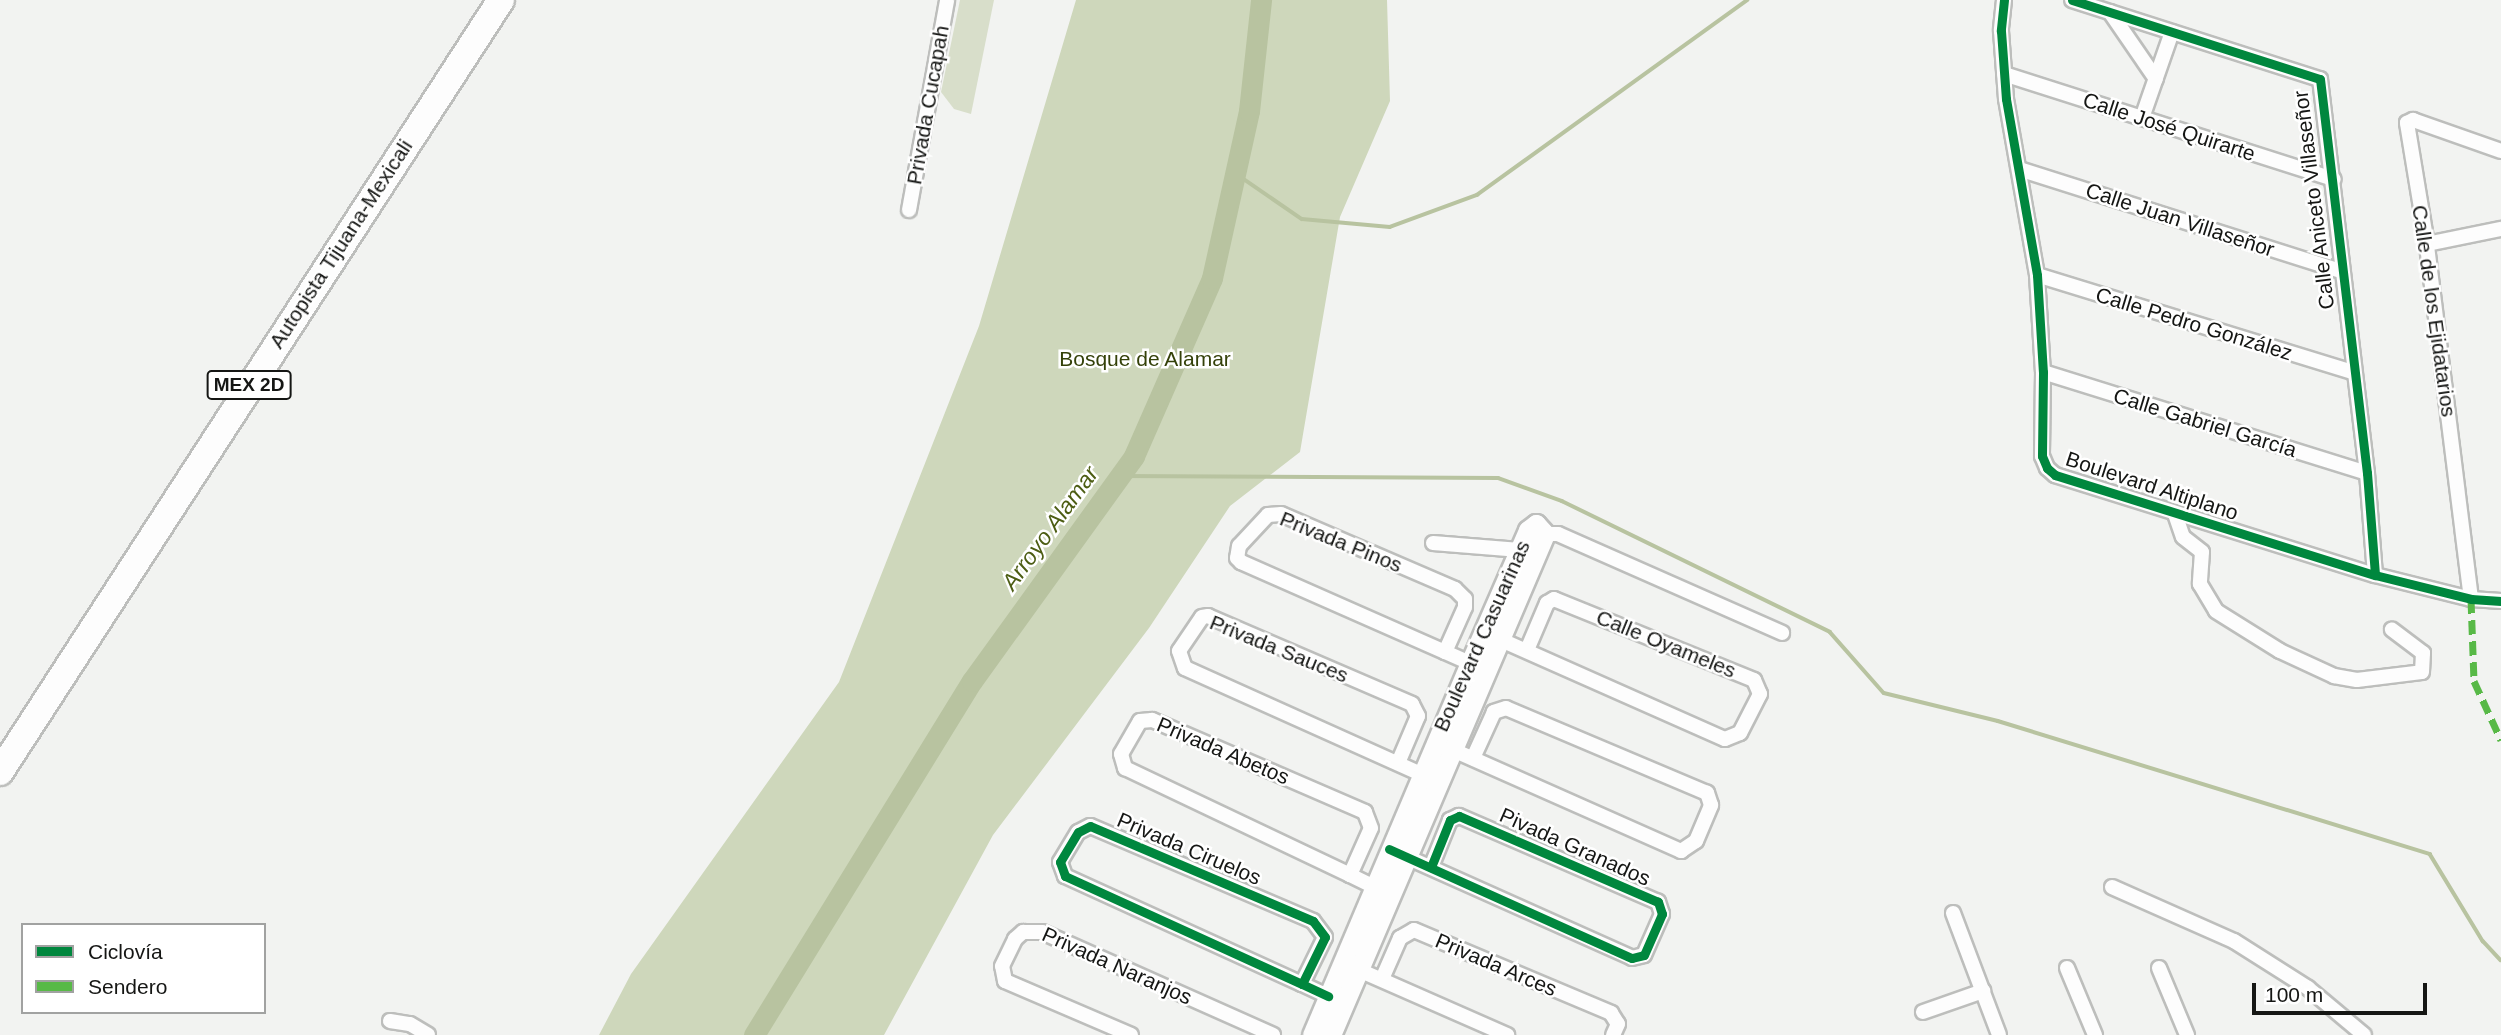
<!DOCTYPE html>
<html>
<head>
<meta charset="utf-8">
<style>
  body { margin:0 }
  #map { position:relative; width:2501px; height:1035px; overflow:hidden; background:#f2f3f1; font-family:Arial,sans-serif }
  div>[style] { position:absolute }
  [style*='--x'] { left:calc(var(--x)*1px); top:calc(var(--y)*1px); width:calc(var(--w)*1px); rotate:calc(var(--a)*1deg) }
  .green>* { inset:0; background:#d8deca }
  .forest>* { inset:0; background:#ced7bb }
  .stream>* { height:3.5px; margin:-1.75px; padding:0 1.75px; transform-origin:1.75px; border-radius:1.75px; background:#b8c3a0 }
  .river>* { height:21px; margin:-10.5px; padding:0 10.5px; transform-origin:10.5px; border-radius:10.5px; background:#b8c3a0 }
  .roads { filter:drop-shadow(2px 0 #bdbebc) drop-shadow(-2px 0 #bdbebc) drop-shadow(0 2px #bdbebc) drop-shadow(0 -2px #bdbebc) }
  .street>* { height:14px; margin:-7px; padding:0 7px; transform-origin:7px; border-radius:7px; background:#fdfdfd }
  .secondary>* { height:19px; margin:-9.5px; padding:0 9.5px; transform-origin:9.5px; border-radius:9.5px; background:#fdfdfd }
  .highway>* { height:26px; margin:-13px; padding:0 13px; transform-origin:13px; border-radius:13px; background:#fdfdfd }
  .quiet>* { height:7px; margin-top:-3.5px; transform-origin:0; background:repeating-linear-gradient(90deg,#58b947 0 14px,transparent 0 21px) }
  .cycleway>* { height:9px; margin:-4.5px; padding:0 4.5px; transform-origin:4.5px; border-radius:4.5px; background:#00873e }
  span { translate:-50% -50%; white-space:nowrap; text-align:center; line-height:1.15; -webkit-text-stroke:5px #fff; paint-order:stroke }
  .shield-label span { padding:2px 5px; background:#fff; border:2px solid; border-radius:5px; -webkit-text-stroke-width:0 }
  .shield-label { font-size:19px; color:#151614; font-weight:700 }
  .street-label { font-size:21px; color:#151614 }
  .park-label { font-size:21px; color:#344109 }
  .water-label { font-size:23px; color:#4c5d13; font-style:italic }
  .legend { position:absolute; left:21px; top:923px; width:245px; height:91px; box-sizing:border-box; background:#fff; border:2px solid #a1a2a1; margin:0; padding:9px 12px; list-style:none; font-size:21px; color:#151614 }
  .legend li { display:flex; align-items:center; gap:14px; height:35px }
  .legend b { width:35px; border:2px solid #a1a2a1 }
  .scale { position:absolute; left:2252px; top:983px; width:175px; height:32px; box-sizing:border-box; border:4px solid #151614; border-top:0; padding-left:9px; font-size:21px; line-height:24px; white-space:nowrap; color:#151614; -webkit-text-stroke:5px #fff; paint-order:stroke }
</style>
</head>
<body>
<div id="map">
  <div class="green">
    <i style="clip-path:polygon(960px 0,994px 0,971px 114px,954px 109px,941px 92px)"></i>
  </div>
  <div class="forest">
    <i style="clip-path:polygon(1076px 0,1387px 0,1390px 101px,1340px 217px,1300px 452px,1230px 506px,1149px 628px,993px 835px,884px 1035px,599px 1035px,631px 974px,839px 682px,979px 326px)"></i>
  </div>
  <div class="stream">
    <i style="--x:1235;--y:173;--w:81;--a:34.5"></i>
    <i style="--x:1302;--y:219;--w:88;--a:5.2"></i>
    <i style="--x:1390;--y:227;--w:93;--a:-20.2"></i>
    <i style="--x:1477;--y:195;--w:333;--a:-35.8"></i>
    <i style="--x:1119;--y:476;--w:379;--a:0.3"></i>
    <i style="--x:1498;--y:478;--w:68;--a:19.8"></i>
    <i style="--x:1562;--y:501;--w:298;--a:26"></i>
    <i style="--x:1830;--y:632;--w:81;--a:48.5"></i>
    <i style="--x:1884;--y:693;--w:117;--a:13.8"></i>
    <i style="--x:1998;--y:721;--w:452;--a:17.1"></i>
    <i style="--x:2430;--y:854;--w:102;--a:58.7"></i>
    <i style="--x:2483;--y:941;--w:26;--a:47"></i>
  </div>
  <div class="river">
    <i style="--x:754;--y:1035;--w:416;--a:-58.4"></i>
    <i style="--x:972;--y:681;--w:277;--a:-54.2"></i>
    <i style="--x:1134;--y:456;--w:194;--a:-66.3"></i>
    <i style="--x:1212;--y:278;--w:171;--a:-77.5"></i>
    <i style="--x:1249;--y:111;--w:112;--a:-83.8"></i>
  </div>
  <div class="roads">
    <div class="street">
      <i style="--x:2004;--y:0;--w:31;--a:96"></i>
      <i style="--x:2001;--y:31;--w:68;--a:85.8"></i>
      <i style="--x:2006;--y:99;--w:179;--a:80"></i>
      <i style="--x:2037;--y:275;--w:97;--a:86.5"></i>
      <i style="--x:2043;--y:372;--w:84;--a:90.7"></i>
      <i style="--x:2042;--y:456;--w:13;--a:67"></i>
      <i style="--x:2047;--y:468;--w:11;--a:41"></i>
      <i style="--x:2055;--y:475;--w:335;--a:17.4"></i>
      <i style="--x:2375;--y:575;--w:99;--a:14"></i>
      <i style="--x:2471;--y:599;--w:30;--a:4"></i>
      <i style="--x:2072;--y:0;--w:260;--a:17.7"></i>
      <i style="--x:2320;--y:79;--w:397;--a:83.2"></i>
      <i style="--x:2367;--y:473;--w:102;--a:85.5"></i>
      <i style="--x:2110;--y:12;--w:81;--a:55.5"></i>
      <i style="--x:2004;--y:74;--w:346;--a:17.7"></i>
      <i style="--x:2142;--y:118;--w:91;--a:-70.8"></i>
      <i style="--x:2019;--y:169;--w:337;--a:17.6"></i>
      <i style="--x:909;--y:210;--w:213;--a:-79.7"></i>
      <i style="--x:2427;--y:244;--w:76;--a:-11.5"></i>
      <i style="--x:2037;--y:275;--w:330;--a:17.1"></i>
      <i style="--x:2043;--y:372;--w:339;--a:17.3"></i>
      <i style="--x:2175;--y:514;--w:24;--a:71"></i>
      <i style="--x:2183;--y:537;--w:24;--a:38"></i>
      <i style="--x:2202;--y:552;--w:32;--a:94"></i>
      <i style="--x:2200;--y:584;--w:31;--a:59"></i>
      <i style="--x:2216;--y:611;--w:75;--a:32"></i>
      <i style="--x:2280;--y:651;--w:60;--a:24.8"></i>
      <i style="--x:2334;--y:676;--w:23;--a:10"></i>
      <i style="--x:2357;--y:680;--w:65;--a:-7"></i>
      <i style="--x:2422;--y:672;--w:19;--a:-87"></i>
      <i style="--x:2423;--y:653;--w:39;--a:-143"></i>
      <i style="--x:1545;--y:534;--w:13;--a:0"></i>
      <i style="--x:1558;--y:534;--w:245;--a:23.8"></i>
      <i style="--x:1433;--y:543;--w:87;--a:4.6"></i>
      <i style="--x:2471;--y:599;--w:358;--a:-97.1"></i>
      <i style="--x:2427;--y:244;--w:123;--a:-99.4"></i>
      <i style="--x:2407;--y:123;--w:7;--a:-27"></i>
      <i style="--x:2413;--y:120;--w:93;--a:19.4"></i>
      <i style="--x:1499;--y:639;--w:247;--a:23.9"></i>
      <i style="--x:1725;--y:739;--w:16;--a:-22"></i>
      <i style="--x:1740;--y:733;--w:44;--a:-62.9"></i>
      <i style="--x:1760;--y:694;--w:15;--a:-113"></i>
      <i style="--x:1754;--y:680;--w:216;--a:-158"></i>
      <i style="--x:1554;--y:599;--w:8;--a:150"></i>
      <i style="--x:1547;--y:603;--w:51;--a:113.1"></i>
      <i style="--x:1445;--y:652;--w:49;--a:-66"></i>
      <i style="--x:1465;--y:607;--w:8;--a:-90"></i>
      <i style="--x:1465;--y:599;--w:14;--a:-135"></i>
      <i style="--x:1455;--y:589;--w:189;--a:-156.7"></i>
      <i style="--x:1281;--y:514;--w:13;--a:176"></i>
      <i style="--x:1268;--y:515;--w:42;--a:133.1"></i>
      <i style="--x:1239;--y:546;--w:12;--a:99"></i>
      <i style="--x:1237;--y:558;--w:6;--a:45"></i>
      <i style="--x:1241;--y:562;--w:250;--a:23.8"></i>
      <i style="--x:1451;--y:749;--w:252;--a:23.9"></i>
      <i style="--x:1681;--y:851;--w:18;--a:-34"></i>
      <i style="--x:1696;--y:841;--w:39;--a:-67"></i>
      <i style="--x:1711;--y:805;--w:13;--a:-108"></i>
      <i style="--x:1707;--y:793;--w:218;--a:-157.1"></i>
      <i style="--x:1506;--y:708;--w:13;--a:162"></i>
      <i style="--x:1494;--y:712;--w:51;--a:114.5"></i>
      <i style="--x:1398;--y:763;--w:51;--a:-66.9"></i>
      <i style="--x:1418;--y:716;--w:13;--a:-117"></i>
      <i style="--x:1412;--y:704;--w:222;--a:-156.7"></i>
      <i style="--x:1208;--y:616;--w:6;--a:171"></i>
      <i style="--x:1202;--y:617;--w:41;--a:124.1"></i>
      <i style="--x:1179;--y:651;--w:18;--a:71"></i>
      <i style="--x:1185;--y:668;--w:259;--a:24.2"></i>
      <i style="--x:1400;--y:854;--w:254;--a:24.1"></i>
      <i style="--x:1632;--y:958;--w:12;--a:-14"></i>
      <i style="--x:1644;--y:955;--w:45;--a:-66.3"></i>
      <i style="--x:1662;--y:914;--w:13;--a:-108"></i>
      <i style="--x:1658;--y:902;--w:217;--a:-156.6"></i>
      <i style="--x:1459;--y:816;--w:10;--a:156"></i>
      <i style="--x:1450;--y:820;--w:51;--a:112"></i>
      <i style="--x:1350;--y:875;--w:51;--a:-65.9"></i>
      <i style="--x:1371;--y:828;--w:17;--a:-111"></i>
      <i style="--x:1365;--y:812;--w:232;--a:-156.6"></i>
      <i style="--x:1152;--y:720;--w:12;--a:175"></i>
      <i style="--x:1140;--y:721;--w:38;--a:120"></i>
      <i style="--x:1121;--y:754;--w:15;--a:74"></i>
      <i style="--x:1125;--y:768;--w:249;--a:25.4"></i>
      <i style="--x:1350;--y:875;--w:25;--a:26"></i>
      <i style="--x:2112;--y:887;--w:133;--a:23.9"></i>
      <i style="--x:2234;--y:941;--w:88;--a:32.4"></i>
      <i style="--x:2308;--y:988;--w:73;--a:40"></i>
      <i style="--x:1953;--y:913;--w:130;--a:69.3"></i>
      <i style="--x:2067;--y:968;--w:73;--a:67.3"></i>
      <i style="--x:2159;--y:968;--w:73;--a:67.3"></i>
      <i style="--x:1359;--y:970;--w:162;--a:23.7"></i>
      <i style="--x:1382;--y:979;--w:45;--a:-66.3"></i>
      <i style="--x:1400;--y:938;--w:16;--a:-30"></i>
      <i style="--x:1414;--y:930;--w:214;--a:22.8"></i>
      <i style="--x:1611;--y:1013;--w:13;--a:58"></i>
      <i style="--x:1618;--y:1024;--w:12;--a:114"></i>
      <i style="--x:1302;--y:984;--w:52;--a:-63.9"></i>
      <i style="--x:1325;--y:937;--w:20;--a:-127"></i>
      <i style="--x:1313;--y:921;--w:242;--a:-156.9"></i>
      <i style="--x:1090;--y:826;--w:13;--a:153"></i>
      <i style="--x:1078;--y:832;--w:35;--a:121"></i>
      <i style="--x:1060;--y:862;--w:15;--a:70"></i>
      <i style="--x:1065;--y:876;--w:260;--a:24.5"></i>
      <i style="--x:1302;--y:984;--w:29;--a:25"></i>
      <i style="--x:1923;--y:1012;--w:64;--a:-19.3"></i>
      <i style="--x:390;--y:1021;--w:20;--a:9"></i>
      <i style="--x:410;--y:1024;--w:21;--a:31"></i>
      <i style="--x:1131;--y:1035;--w:137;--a:-156.8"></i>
      <i style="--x:1005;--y:981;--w:15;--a:-101"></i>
      <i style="--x:1002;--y:966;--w:30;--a:-64"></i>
      <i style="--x:1015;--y:939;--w:11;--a:-41"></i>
      <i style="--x:1023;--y:932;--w:19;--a:0"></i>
      <i style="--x:1042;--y:932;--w:253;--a:24"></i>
    </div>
    <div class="secondary">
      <i style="--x:1312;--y:1035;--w:404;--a:-67"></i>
      <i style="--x:1470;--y:663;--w:145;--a:-66.4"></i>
      <i style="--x:1528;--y:530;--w:10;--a:-37"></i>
      <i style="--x:1536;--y:524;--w:13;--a:48"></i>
      <i style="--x:1545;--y:534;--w:545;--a:113.13"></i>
    </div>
    <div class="highway">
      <i style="--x:0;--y:772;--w:920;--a:-57.02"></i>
    </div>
  </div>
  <div class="quiet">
    <i style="--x:2471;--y:599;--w:82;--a:87.9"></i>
    <i style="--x:2474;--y:681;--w:65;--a:65.4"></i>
  </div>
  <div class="cycleway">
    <i style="--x:2004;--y:0;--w:31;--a:96"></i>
    <i style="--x:2001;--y:31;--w:68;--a:85.8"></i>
    <i style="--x:2006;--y:99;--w:179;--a:80"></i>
    <i style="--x:2037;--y:275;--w:97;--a:86.5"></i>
    <i style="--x:2043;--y:372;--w:84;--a:90.7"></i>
    <i style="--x:2042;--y:456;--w:13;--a:67"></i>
    <i style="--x:2047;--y:468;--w:11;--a:41"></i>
    <i style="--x:2055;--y:475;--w:335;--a:17.4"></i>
    <i style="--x:2375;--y:575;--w:99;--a:14"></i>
    <i style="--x:2471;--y:599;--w:30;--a:4"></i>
    <i style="--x:2072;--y:0;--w:260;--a:17.7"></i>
    <i style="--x:2320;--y:79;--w:397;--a:83.2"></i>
    <i style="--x:2367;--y:473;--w:102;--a:85.5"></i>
    <i style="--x:1389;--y:849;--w:266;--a:24.2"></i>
    <i style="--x:1632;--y:958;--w:12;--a:-14"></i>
    <i style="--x:1644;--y:955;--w:45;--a:-66.3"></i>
    <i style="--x:1662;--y:914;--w:13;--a:-108"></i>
    <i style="--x:1658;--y:902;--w:217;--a:-156.6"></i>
    <i style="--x:1459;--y:816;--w:10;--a:156"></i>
    <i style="--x:1450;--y:820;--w:51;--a:112"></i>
    <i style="--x:1302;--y:984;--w:52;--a:-63.9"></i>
    <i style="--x:1325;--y:937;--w:20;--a:-127"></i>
    <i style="--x:1313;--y:921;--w:242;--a:-156.9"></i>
    <i style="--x:1090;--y:826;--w:13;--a:153"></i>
    <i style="--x:1078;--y:832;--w:35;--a:121"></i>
    <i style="--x:1060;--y:862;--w:15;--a:70"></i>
    <i style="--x:1065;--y:876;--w:260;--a:24.5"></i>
    <i style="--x:1302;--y:984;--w:29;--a:25"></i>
  </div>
  <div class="shield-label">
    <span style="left:249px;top:385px">MEX 2D</span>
  </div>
  <div class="street-label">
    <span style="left:928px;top:105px;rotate:-80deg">Privada Cucapah</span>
    <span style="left:2169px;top:127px;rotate:18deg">Calle José Quirarte</span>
    <span style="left:2314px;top:200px;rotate:-97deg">Calle Aniceto Villaseñor</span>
    <span style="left:2180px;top:220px;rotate:18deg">Calle Juan Villaseñor</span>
    <span style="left:341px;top:244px;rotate:-57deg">Autopista Tijuana-Mexicali</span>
    <span style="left:2434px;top:311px;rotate:82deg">Calle de los Ejidatarios</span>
    <span style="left:2194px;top:324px;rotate:17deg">Calle Pedro González</span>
    <span style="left:2205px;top:423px;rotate:17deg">Calle Gabriel García</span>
    <span style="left:2152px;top:486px;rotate:18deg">Boulevard Altiplano</span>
    <span style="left:1341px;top:542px;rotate:22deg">Privada Pinos</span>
    <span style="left:1482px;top:636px;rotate:-66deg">Boulevard Casuarinas</span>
    <span style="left:1666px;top:644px;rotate:22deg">Calle Oyameles</span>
    <span style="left:1279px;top:649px;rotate:22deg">Privada Sauces</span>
    <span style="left:1223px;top:751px;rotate:23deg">Privada Abetos</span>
    <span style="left:1575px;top:847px;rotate:24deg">Pivada Granados</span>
    <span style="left:1189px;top:849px;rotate:23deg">Privada Ciruelos</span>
    <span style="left:1496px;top:965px;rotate:23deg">Privada Arces</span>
    <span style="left:1117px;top:966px;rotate:24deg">Privada Naranjos</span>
  </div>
  <div class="park-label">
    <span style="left:1145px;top:359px">Bosque de Alamar</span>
  </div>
  <div class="water-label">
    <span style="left:1050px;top:528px;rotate:-54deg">Arroyo Alamar</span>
  </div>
  <ul class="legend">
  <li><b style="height:9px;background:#00873e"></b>Ciclovía</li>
  <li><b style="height:9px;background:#58b947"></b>Sendero</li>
  </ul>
  <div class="scale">100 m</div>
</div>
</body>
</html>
